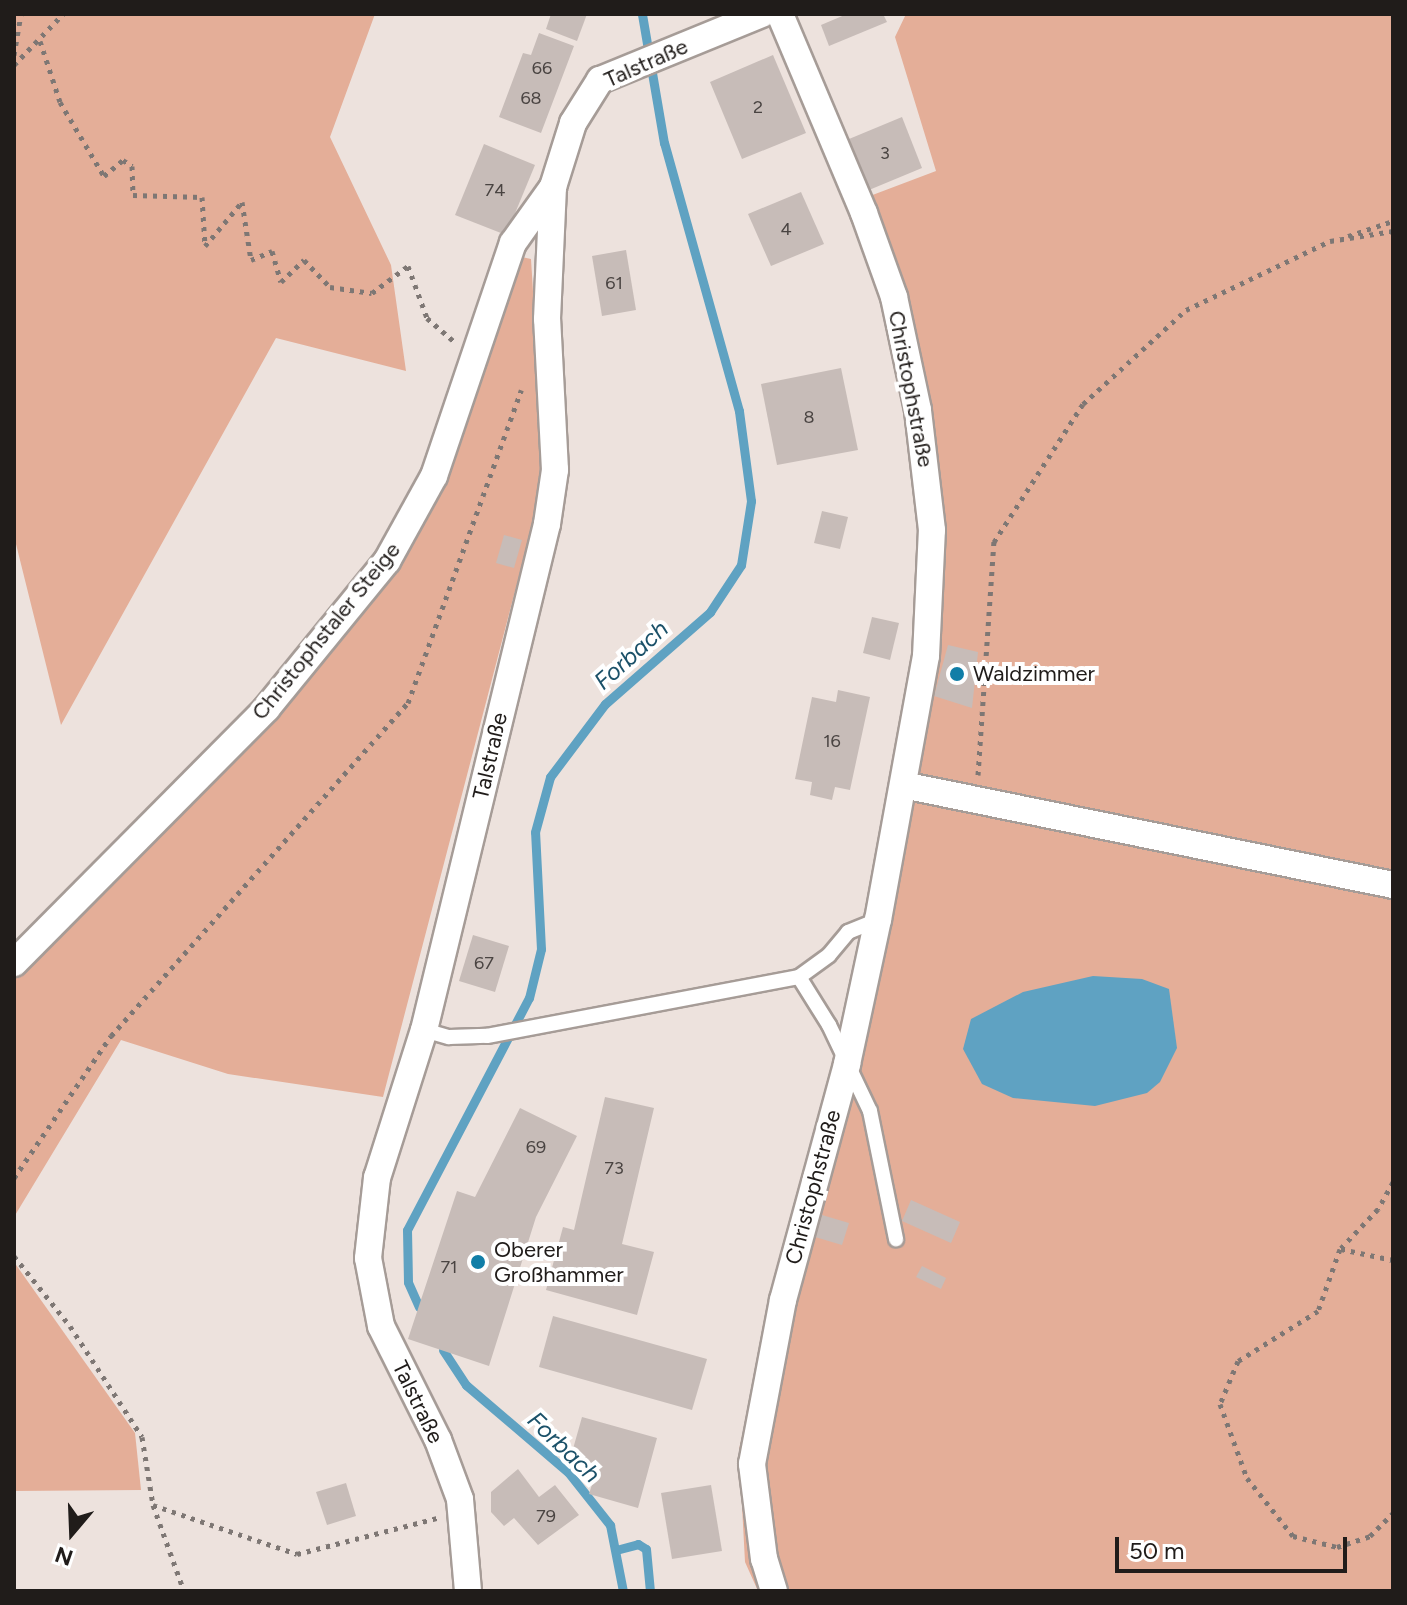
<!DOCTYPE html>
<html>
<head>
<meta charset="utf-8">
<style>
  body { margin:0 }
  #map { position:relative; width:1407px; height:1605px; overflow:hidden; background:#ede2dd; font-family:Figtree,sans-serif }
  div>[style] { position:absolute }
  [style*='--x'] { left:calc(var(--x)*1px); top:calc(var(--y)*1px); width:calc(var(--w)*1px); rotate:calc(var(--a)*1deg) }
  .green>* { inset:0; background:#e4ae98 }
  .water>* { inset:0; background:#5fa2c2 }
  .stream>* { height:9px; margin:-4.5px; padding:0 4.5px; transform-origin:4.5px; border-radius:4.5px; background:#5fa2c2 }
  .building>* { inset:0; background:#c7bcb8 }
  .path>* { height:5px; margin-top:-2.5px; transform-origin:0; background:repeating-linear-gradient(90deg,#7e7774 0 4px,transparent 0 10px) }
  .roads { filter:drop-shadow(2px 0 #a69c97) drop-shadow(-2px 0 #a69c97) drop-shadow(0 2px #a69c97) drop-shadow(0 -2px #a69c97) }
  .service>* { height:14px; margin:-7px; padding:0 7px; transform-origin:7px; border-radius:7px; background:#fff }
  .minor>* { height:26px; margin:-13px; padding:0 13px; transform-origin:13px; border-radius:13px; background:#fff }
  .dots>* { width:22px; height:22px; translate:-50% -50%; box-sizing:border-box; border:4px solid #fff; border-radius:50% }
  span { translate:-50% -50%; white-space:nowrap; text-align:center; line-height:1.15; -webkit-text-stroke:8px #fff; paint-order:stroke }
  .number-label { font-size:18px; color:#4a4442 }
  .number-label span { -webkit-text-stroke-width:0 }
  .street-label { font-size:22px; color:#201c1a }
  .poi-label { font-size:22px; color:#201c1a }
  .left { translate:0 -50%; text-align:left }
  .water-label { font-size:24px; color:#1b5169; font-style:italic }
  .frame { position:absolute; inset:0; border:16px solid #201c1a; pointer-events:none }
  .north { position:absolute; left:32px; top:1493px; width:80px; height:80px; -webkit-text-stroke:6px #fff; paint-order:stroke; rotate:199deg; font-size:22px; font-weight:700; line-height:32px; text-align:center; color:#201c1a }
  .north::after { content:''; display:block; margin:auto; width:28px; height:36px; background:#201c1a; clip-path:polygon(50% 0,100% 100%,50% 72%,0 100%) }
  .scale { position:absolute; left:1115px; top:1537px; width:232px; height:36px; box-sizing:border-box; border:4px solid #201c1a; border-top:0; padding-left:10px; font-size:24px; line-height:28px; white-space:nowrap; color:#201c1a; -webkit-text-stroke:6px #fff; paint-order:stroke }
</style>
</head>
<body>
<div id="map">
  <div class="green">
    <i style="clip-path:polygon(14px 14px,375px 14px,330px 137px,391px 265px,406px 371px,276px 338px,61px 725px,14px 536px)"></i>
    <i style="clip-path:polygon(906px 14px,1393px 14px,1393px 1591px,758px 1591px,745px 1562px,739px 1449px,891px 833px,924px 609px,922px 444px,854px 202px,936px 171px,895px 37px)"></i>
    <i style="clip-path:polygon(517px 256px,531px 259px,536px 340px,541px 462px,532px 526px,383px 1097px,228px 1074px,121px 1040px,14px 1217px,14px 972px,395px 570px)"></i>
    <i style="clip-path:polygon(14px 1262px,135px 1433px,141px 1490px,14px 1491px)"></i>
  </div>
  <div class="water">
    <i style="clip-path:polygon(1093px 976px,1142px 979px,1169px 989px,1177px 1048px,1160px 1082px,1147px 1093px,1095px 1106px,1013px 1098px,982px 1084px,963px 1049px,971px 1019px,1023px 992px)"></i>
  </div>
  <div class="stream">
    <i style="--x:419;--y:1307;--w:27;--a:-114"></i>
    <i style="--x:408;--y:1282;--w:52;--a:-91.1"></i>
    <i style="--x:407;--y:1230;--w:262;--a:-62.3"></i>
    <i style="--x:529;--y:998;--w:50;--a:-76.2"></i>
    <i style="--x:541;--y:949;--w:117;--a:-92.9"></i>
    <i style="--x:535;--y:832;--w:57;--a:-74.7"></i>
    <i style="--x:550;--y:777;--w:91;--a:-53"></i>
    <i style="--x:605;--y:704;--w:140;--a:-41.2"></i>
    <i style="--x:710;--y:612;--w:56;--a:-56.6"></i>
    <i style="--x:741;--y:565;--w:65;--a:-81.1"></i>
    <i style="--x:751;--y:501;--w:91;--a:-97.6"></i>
    <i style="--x:739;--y:411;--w:278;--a:-105.6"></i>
    <i style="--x:664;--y:143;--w:131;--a:-99.7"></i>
    <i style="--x:443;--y:1350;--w:42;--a:56.7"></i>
    <i style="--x:466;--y:1385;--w:134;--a:40.5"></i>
    <i style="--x:568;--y:1472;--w:68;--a:51.6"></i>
    <i style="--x:610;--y:1525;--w:67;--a:78.9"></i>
    <i style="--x:616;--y:1550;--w:23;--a:-15"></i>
    <i style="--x:638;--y:1544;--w:9;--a:32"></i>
    <i style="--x:646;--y:1549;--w:42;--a:84.6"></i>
  </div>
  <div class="building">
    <i style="clip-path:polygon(551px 14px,587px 14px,577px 41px,546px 29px)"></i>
    <i style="clip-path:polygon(847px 14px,883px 14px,887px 22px,829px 46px,821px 25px)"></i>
    <i style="clip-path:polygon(539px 33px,574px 46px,541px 133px,499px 117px,523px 53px,531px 55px)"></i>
    <i style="clip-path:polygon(773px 55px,806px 133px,742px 159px,710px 82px)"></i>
    <i style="clip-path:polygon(902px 117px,922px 168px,869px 190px,849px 139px)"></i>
    <i style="clip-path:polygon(484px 144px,535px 165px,506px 235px,455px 215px)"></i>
    <i style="clip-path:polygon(801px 192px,824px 244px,771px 266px,748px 214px)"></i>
    <i style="clip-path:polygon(626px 250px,636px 310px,602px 316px,592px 256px)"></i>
    <i style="clip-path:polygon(841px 368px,858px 450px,777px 465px,761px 384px)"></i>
    <i style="clip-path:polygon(822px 511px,848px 517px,840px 549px,814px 543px)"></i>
    <i style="clip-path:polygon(504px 535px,522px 540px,514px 568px,496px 563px)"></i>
    <i style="clip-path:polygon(872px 617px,899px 623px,890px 660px,863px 653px)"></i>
    <i style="clip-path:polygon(948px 645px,978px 652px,972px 708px,934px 696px)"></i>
    <i style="clip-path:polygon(838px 690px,870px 697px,850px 790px,835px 787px,832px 800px,810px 795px,812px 782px,795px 779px,812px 697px,836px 702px)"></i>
    <i style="clip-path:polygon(473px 935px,509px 946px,495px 992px,459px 981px)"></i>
    <i style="clip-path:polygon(605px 1097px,654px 1108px,622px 1244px,654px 1252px,637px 1315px,546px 1290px,563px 1227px,574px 1230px)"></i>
    <i style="clip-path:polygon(520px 1108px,577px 1136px,536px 1217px,489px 1366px,408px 1339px,457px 1191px,475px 1197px)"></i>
    <i style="clip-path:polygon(911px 1200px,960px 1222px,951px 1243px,902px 1221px)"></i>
    <i style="clip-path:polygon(822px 1215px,849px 1223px,842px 1245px,815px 1237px)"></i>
    <i style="clip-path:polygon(922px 1266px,946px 1278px,941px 1289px,916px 1277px)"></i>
    <i style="clip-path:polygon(553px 1316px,707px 1359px,692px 1410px,539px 1367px)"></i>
    <i style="clip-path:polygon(582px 1417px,657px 1438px,638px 1508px,589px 1494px,595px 1475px,571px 1456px)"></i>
    <i style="clip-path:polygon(518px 1469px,539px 1497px,555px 1485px,579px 1515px,538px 1545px,514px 1518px,504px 1526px,491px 1512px,491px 1492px)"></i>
    <i style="clip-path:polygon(346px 1483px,356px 1516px,327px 1525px,316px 1492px)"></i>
    <i style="clip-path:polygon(711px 1485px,722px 1551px,672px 1559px,661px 1493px)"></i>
  </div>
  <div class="path">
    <i style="--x:40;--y:41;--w:64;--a:71.8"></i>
    <i style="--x:60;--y:102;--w:86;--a:59.3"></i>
    <i style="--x:104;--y:176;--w:25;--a:-40"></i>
    <i style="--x:123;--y:160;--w:11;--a:34"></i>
    <i style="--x:132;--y:166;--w:29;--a:88"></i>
    <i style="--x:133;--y:195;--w:69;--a:1.7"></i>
    <i style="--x:202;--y:197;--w:49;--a:86.5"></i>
    <i style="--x:205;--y:246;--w:57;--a:-49.9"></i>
    <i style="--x:242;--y:202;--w:59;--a:81.2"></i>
    <i style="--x:251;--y:260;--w:23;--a:-23"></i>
    <i style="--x:272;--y:251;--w:32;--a:74"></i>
    <i style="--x:281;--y:282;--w:32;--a:-44"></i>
    <i style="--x:304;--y:260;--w:37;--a:46"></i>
    <i style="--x:330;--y:287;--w:42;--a:8.1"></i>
    <i style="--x:372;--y:293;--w:45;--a:-36.9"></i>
    <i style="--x:408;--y:266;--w:55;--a:69.9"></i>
    <i style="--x:427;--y:318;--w:35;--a:41"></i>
    <i style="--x:14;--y:55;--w:42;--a:-80.3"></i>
    <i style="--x:14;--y:65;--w:71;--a:-46.1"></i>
    <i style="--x:1348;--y:236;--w:47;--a:-18.4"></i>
    <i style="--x:978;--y:775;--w:234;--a:-86.1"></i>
    <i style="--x:994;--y:542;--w:164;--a:-57.2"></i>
    <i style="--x:1083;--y:404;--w:139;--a:-42.4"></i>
    <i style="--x:1186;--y:310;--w:160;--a:-25.6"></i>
    <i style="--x:1330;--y:241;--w:64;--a:-9"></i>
    <i style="--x:14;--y:1178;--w:172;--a:-55.7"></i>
    <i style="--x:111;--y:1036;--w:446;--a:-48.3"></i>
    <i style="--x:408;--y:703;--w:333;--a:-70.1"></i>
    <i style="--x:1393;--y:1182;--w:31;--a:119"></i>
    <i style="--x:1378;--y:1209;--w:55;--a:133.5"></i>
    <i style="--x:1340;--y:1249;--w:66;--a:109.5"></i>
    <i style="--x:1318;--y:1311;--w:94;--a:148"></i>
    <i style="--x:1238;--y:1361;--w:47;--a:112.7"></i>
    <i style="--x:1220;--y:1404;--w:79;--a:70"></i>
    <i style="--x:1247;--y:1478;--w:74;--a:51.6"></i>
    <i style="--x:1293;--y:1536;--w:45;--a:14"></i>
    <i style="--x:1337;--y:1547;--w:35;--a:-18"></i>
    <i style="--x:1370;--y:1536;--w:33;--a:-45"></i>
    <i style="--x:1341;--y:1249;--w:53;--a:11.9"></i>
    <i style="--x:14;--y:1256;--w:90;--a:51.3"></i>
    <i style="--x:70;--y:1326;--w:132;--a:57"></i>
    <i style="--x:142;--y:1437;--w:69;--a:80.8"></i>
    <i style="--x:153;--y:1505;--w:91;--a:70.2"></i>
    <i style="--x:153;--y:1505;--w:152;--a:18.8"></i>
    <i style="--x:297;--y:1554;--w:145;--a:-14.4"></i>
  </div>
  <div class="roads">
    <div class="service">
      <i style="--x:799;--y:977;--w:57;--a:58"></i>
      <i style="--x:829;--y:1025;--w:95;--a:64.5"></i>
      <i style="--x:870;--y:1111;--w:131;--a:78.5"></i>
      <i style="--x:424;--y:1030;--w:26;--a:16"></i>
      <i style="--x:449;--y:1037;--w:38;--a:-2"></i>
      <i style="--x:487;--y:1036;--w:318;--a:-10.7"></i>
      <i style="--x:799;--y:977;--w:37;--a:-36"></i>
      <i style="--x:829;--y:955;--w:30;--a:-50"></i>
      <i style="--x:848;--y:932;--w:32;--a:-22"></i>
    </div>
    <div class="minor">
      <i style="--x:903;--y:785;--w:500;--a:11.53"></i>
      <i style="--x:14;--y:963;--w:359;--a:-45.2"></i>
      <i style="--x:267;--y:708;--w:190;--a:-50.8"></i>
      <i style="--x:387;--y:561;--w:97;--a:-61.1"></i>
      <i style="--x:434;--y:476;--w:246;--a:-71.3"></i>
      <i style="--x:513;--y:243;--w:69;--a:-54.5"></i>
      <i style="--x:468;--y:1591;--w:92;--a:-95"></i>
      <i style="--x:460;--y:1499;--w:63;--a:-110.4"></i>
      <i style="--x:438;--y:1440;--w:127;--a:-116.6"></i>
      <i style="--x:381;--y:1326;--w:69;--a:-100.8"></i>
      <i style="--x:368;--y:1258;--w:81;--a:-83.6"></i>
      <i style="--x:377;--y:1178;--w:155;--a:-72.4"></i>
      <i style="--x:424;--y:1030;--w:521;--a:-76.34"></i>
      <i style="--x:547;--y:524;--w:55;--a:-81.6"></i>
      <i style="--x:555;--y:470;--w:151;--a:-93"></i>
      <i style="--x:547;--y:319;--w:132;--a:-87.4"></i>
      <i style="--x:553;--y:187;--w:67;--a:-72.6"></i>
      <i style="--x:573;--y:123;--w:51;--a:-57.9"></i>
      <i style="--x:600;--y:80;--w:175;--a:-22.2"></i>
      <i style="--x:774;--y:1591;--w:34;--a:-107"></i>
      <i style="--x:764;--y:1559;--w:96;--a:-97.2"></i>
      <i style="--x:752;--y:1464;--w:167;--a:-79.3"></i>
      <i style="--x:783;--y:1300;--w:245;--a:-74.8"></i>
      <i style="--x:847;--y:1064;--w:147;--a:-77.9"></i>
      <i style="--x:878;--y:920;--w:268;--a:-79.7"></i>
      <i style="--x:926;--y:656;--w:126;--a:-87.3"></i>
      <i style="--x:932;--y:530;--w:121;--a:-96.7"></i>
      <i style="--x:918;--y:410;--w:116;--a:-102"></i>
      <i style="--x:894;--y:297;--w:89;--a:-109.7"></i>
      <i style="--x:864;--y:213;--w:216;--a:-112.9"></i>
    </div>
  </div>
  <div class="dots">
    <i style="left:957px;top:674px;background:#117ea7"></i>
    <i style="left:478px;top:1262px;background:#117ea7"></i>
  </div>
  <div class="number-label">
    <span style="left:542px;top:68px">66</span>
    <span style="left:531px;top:98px">68</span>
    <span style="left:758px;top:107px">2</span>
    <span style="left:885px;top:153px">3</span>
    <span style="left:495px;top:190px">74</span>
    <span style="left:786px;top:229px">4</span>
    <span style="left:614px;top:283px">61</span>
    <span style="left:809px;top:417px">8</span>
    <span style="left:832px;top:741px">16</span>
    <span style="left:484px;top:963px">67</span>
    <span style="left:536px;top:1147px">69</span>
    <span style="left:614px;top:1168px">73</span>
    <span style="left:449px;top:1267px">71</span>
    <span style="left:546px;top:1516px">79</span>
  </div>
  <div class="street-label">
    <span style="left:646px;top:63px;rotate:-24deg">Talstraße</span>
    <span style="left:911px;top:389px;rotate:79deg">Christophstraße</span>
    <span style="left:326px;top:631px;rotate:-51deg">Christophstaler Steige</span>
    <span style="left:490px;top:756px;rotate:-77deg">Talstraße</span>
    <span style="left:813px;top:1187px;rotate:-75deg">Christophstraße</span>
    <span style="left:418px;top:1402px;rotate:64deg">Talstraße</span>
  </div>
  <div class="poi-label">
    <span class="left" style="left:973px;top:674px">Waldzimmer</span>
    <span class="left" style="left:494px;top:1262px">Oberer<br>Großhammer</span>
  </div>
  <div class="water-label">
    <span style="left:631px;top:655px;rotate:-42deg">Forbach</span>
    <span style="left:564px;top:1447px;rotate:44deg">Forbach</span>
  </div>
  <div class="frame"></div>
  <div class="north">N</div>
  <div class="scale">50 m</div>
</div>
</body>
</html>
